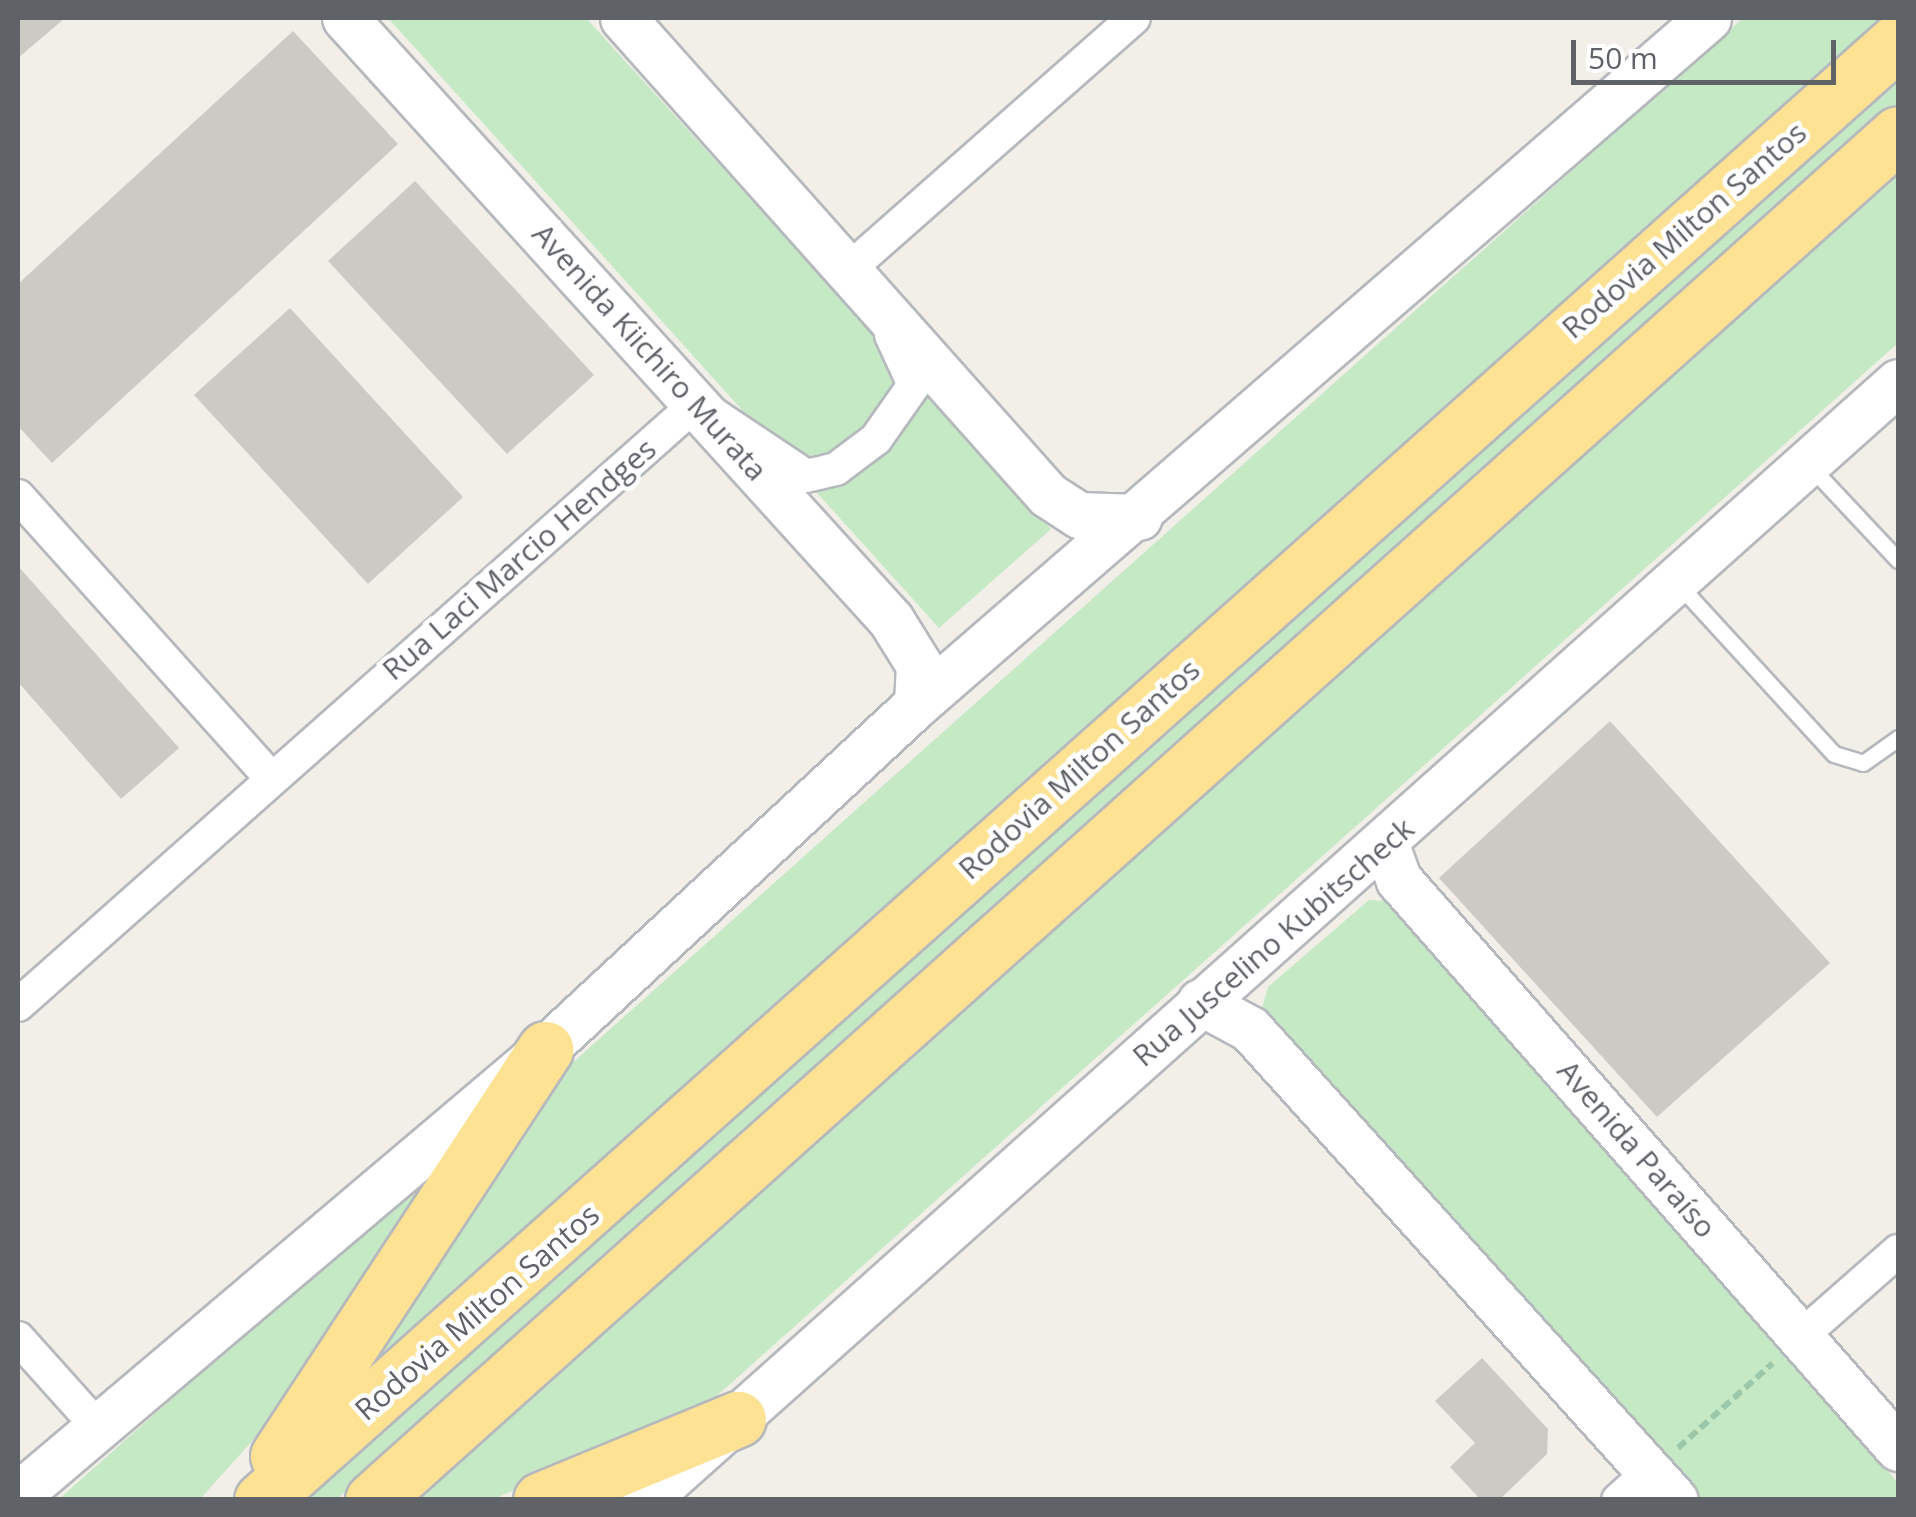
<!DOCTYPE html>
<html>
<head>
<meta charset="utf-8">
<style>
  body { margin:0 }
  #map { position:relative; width:1916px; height:1517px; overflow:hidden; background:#f1efe8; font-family:"Open Sans",sans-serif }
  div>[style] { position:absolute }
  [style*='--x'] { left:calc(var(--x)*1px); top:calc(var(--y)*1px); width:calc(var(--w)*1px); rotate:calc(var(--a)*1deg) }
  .green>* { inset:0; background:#c5e8c5 }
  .building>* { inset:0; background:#cccac5 }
  .path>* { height:6px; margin-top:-3px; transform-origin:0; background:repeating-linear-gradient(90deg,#9cc7a9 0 10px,transparent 0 15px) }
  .roads { filter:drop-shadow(2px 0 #b5b8bc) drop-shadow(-2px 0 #b5b8bc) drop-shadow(0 2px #b5b8bc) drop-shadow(0 -2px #b5b8bc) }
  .lane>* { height:15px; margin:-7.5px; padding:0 7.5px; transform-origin:7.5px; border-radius:7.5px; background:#fff }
  .street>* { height:32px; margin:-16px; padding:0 16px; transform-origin:16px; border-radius:16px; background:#fff }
  .secondary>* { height:45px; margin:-22.5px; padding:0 22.5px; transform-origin:22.5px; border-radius:22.5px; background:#fff }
  .highway>* { height:55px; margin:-27.5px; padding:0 27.5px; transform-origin:27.5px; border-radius:27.5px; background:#fde293 }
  span { translate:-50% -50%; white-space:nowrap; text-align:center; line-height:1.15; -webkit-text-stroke:9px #fff; paint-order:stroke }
  .street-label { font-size:30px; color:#5f6368 }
  .frame { position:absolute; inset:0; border:20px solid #5f6368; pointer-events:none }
  .scale { position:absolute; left:1571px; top:40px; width:265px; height:45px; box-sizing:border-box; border:5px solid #5f6368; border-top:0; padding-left:12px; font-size:30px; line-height:35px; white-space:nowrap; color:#5f6368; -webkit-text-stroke:8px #fff; paint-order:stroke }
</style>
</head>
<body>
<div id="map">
  <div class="green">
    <i style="clip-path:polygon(388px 18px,586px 18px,1051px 529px,939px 628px)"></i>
    <i style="clip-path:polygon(1743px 18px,1886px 18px,350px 1382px,560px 1074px)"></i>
    <i style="clip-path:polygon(1898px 81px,1898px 108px,337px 1499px,304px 1500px)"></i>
    <i style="clip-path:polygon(1898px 173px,1898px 343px,693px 1417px,493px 1499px,411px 1500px)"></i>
    <i style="clip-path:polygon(1369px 900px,1388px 901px,1416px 930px,1898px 1483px,1898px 1499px,1700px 1499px,1261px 1012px,1268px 987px)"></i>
    <i style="clip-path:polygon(467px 1136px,273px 1418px,200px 1499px,58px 1500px)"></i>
  </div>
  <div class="building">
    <i style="clip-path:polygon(18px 18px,65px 18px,18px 58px)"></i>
    <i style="clip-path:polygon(293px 31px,398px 144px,52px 463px,18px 426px,18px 284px)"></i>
    <i style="clip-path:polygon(415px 181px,594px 375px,507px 454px,328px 261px)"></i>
    <i style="clip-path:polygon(290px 308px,463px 497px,368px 584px,194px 395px)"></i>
    <i style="clip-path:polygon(18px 566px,179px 748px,121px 799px,18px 682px)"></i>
    <i style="clip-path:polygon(1610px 721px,1830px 963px,1657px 1117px,1439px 878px)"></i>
    <i style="clip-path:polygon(1482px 1358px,1548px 1429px,1547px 1454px,1499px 1500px,1481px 1500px,1450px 1467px,1475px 1443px,1435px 1401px)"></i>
  </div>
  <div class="path">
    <i style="--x:1678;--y:1448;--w:127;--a:-41.8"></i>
  </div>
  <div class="roads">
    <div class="lane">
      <i style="--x:1809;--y:465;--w:130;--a:46.9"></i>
      <i style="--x:1679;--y:585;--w:229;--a:47.5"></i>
      <i style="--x:1834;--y:754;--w:30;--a:17"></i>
      <i style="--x:1863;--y:763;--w:43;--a:-35.5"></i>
    </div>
    <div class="street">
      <i style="--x:858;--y:286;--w:19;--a:-122"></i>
      <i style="--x:848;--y:270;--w:381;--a:-41.4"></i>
      <i style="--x:18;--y:496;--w:377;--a:48.1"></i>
      <i style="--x:18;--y:1005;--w:907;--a:-41.56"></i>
      <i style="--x:697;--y:403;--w:131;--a:33.8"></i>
      <i style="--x:806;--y:476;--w:31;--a:-13"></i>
      <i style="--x:836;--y:469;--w:50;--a:-36.9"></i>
      <i style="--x:876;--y:439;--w:66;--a:-54.9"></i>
      <i style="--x:914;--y:385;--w:55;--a:-114.7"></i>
      <i style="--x:18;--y:1338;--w:117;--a:48.1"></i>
      <i style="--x:1799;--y:1338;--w:132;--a:-41.3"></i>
      <i style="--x:1618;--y:1500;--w:43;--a:-42.2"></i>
    </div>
    <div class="secondary">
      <i style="--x:345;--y:18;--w:813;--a:47.79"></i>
      <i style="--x:891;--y:620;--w:53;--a:58.1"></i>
      <i style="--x:919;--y:665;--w:39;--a:93"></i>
      <i style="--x:623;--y:18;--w:639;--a:48.3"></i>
      <i style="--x:1048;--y:495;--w:37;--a:33"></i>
      <i style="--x:1079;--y:515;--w:60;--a:1.9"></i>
      <i style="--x:1386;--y:845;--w:37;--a:70"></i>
      <i style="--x:1399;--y:880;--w:756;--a:48.7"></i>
      <i style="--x:1200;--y:1002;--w:57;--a:28.4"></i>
      <i style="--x:1250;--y:1029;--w:634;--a:47.94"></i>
      <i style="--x:18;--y:1495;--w:690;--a:-40.24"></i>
      <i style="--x:545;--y:1049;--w:507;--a:-42.84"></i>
      <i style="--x:917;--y:704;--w:1047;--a:-40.93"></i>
      <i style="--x:645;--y:1500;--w:1679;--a:-41.74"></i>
    </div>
    <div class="highway">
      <i style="--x:278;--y:1456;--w:487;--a:-56.7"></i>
      <i style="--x:262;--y:1500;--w:2192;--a:-41.73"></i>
      <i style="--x:373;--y:1500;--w:2047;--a:-41.85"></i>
      <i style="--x:541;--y:1500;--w:213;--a:-22.4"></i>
    </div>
  </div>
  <div class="street-label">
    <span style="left:1684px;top:230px;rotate:-41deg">Rodovia Milton Santos</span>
    <span style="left:650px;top:352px;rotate:48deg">Avenida Kiichiro Murata</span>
    <span style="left:519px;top:559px;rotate:-41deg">Rua Laci Marcio Hendges</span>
    <span style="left:1079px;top:769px;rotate:-42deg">Rodovia Milton Santos</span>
    <span style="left:1273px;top:942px;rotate:-41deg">Rua Juscelino Kubitscheck</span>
    <span style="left:1637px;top:1149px;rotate:49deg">Avenida Paraíso</span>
    <span style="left:477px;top:1312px;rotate:-41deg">Rodovia Milton Santos</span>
  </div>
  <div class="frame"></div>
  <div class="scale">50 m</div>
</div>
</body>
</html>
